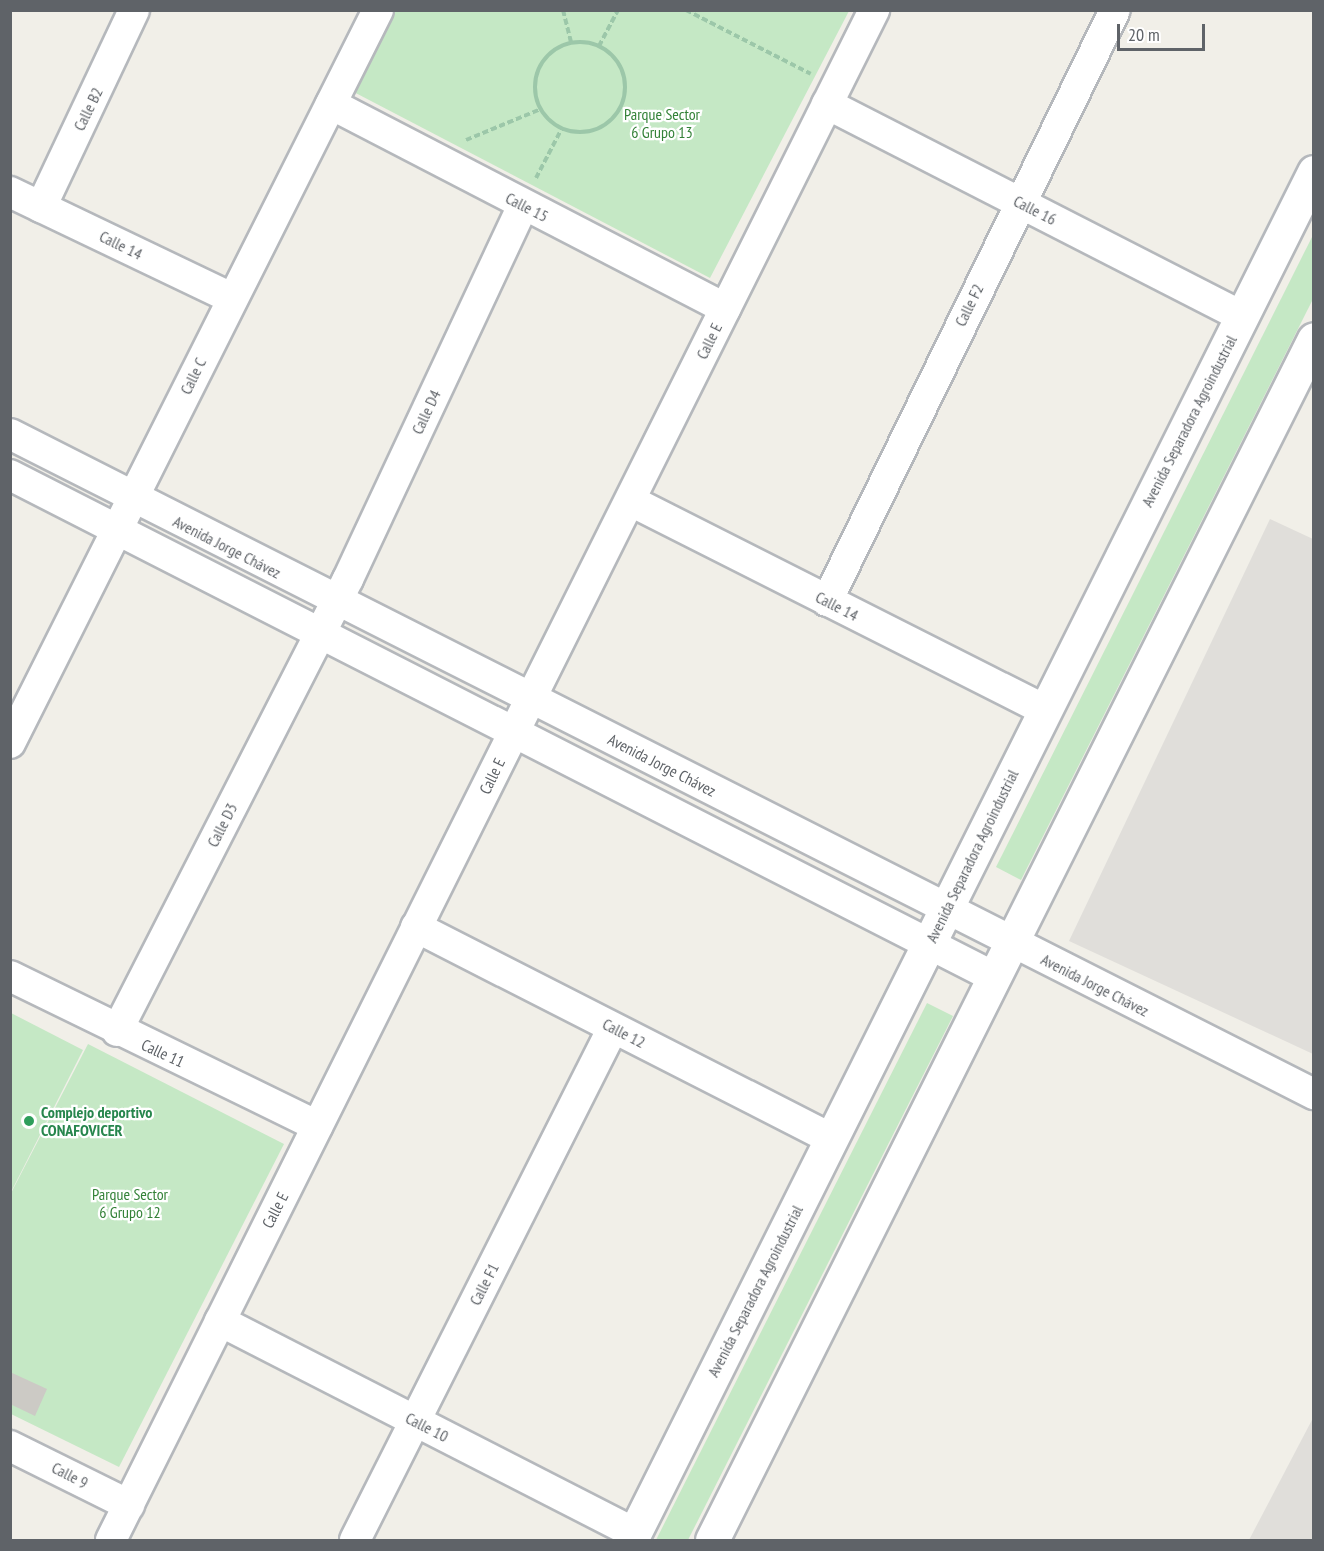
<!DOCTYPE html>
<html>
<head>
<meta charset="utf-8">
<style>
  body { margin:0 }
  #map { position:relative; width:1324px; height:1551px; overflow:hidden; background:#f1efe8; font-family:"PT Sans Narrow",sans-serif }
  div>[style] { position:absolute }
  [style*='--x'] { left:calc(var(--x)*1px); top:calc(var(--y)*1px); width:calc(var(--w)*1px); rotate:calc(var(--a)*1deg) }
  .industrial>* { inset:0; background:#e0deda }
  .green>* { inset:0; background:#c5e8c5 }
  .building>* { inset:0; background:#cccac5 }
  .path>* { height:4px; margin-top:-2px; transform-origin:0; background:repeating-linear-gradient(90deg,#9cc7a9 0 6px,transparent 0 9px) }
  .path>.ring { margin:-2px; padding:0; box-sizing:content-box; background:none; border:4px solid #9cc7a9; border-radius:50% }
  .roads { filter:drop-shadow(2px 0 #b5b8bc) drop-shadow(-2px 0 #b5b8bc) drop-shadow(0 2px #b5b8bc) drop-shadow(0 -2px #b5b8bc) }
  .street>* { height:30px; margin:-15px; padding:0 15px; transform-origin:15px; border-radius:15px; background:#fff }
  .secondary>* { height:33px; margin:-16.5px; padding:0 16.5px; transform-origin:16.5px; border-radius:16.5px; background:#fff }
  .dots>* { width:16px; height:16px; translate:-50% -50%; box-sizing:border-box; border:3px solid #fff; border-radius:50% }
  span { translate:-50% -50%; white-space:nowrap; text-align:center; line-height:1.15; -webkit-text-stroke:4.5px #fff; paint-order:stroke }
  .street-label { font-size:16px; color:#5f6368 }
  .park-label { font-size:16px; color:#348238 }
  .leisure-label { font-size:16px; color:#27864d; font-weight:700 }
  .left { translate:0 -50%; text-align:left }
  .frame { position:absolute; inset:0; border:12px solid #5f6368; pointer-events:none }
  .scale { position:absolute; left:1117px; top:24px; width:88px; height:27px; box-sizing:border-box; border:3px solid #5f6368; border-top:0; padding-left:8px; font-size:18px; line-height:21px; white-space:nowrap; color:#5f6368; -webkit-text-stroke:4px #fff; paint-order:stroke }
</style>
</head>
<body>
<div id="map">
  <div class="industrial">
    <i style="clip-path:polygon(1270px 519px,1313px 539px,1313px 1054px,1069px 941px)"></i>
    <i style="clip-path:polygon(1313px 1418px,1313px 1540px,1249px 1540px)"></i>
  </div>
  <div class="green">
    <i style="clip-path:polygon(389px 11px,849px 11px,710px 278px,348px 89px)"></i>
    <i style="clip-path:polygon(1313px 235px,1313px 299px,1021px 880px,996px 867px)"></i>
    <i style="clip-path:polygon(927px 1003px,953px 1016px,688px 1540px,656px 1540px)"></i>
    <i style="clip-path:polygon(11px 1013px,83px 1050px,11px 1192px,10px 1013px)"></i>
    <i style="clip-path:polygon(88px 1044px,284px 1144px,119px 1467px,11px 1414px,10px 1195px)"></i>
  </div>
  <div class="building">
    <i style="clip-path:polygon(10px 1372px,47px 1389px,35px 1416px,10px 1404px)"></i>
  </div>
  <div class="path">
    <i style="--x:563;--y:10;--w:33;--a:76"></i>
    <i style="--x:686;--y:10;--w:140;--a:27.1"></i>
    <i class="ring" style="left:535px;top:42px;width:86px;height:86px"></i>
    <i style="--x:599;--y:46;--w:41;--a:-62.2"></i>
    <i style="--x:466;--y:140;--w:81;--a:-22.5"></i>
    <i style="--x:536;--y:178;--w:56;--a:-62.5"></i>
  </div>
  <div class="roads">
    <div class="street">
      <i style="--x:331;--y:104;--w:444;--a:27.4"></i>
      <i style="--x:827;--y:104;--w:466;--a:27.1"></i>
      <i style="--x:10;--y:192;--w:245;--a:25.6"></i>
      <i style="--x:41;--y:207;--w:218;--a:-64.7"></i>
      <i style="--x:10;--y:434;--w:1462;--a:26.85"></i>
      <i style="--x:10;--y:475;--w:1105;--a:27.03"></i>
      <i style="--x:631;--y:501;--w:463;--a:26.8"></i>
      <i style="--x:827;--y:601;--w:657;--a:-64.02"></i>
      <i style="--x:10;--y:743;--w:820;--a:-63.34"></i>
      <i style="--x:416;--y:927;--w:467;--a:27"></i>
      <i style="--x:10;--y:976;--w:342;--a:26"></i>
      <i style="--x:117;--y:1031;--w:508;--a:-62.93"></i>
      <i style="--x:348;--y:579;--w:413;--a:-64.9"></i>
      <i style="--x:220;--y:1321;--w:466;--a:27.1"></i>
      <i style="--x:10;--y:1446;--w:133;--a:26.4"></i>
      <i style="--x:111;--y:1540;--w:1710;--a:-63.49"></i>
      <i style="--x:355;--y:1540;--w:573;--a:-63.26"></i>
    </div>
    <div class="secondary">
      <i style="--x:631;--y:1540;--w:1529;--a:-63.47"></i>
      <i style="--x:712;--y:1540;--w:1343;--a:-63.38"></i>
    </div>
  </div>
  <div class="dots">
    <i style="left:29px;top:1121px;background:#2e9e5b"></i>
  </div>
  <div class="street-label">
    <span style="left:88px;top:109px;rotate:-64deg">Calle B2</span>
    <span style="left:527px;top:207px;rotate:27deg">Calle 15</span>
    <span style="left:1035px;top:210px;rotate:27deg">Calle 16</span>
    <span style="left:121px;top:245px;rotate:26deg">Calle 14</span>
    <span style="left:969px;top:305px;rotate:-64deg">Calle F2</span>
    <span style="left:709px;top:341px;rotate:-64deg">Calle E</span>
    <span style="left:193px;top:376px;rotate:-64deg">Calle C</span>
    <span style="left:426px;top:412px;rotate:-65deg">Calle D4</span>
    <span style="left:1189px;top:421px;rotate:-63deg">Avenida Separadora Agroindustrial</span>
    <span style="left:227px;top:547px;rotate:27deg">Avenida Jorge Chávez</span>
    <span style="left:837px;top:606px;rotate:27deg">Calle 14</span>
    <span style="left:662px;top:765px;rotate:27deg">Avenida Jorge Chávez</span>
    <span style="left:492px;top:776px;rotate:-64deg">Calle E</span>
    <span style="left:222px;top:825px;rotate:-63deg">Calle D3</span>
    <span style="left:972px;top:856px;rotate:-64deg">Avenida Separadora Agroindustrial</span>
    <span style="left:1095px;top:985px;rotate:27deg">Avenida Jorge Chávez</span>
    <span style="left:624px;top:1033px;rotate:27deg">Calle 12</span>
    <span style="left:163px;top:1053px;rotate:25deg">Calle 11</span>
    <span style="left:275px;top:1210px;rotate:-63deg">Calle E</span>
    <span style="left:484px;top:1284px;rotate:-63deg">Calle F1</span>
    <span style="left:755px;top:1291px;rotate:-63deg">Avenida Separadora Agroindustrial</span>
    <span style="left:427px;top:1427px;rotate:27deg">Calle 10</span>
    <span style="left:70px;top:1475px;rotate:27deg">Calle 9</span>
  </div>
  <div class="park-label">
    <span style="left:662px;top:123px">Parque Sector<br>6 Grupo 13</span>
    <span style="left:130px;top:1203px">Parque Sector<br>6 Grupo 12</span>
  </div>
  <div class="leisure-label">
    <span class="left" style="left:41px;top:1121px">Complejo deportivo<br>CONAFOVICER</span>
  </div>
  <div class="frame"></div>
  <div class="scale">20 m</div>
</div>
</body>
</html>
